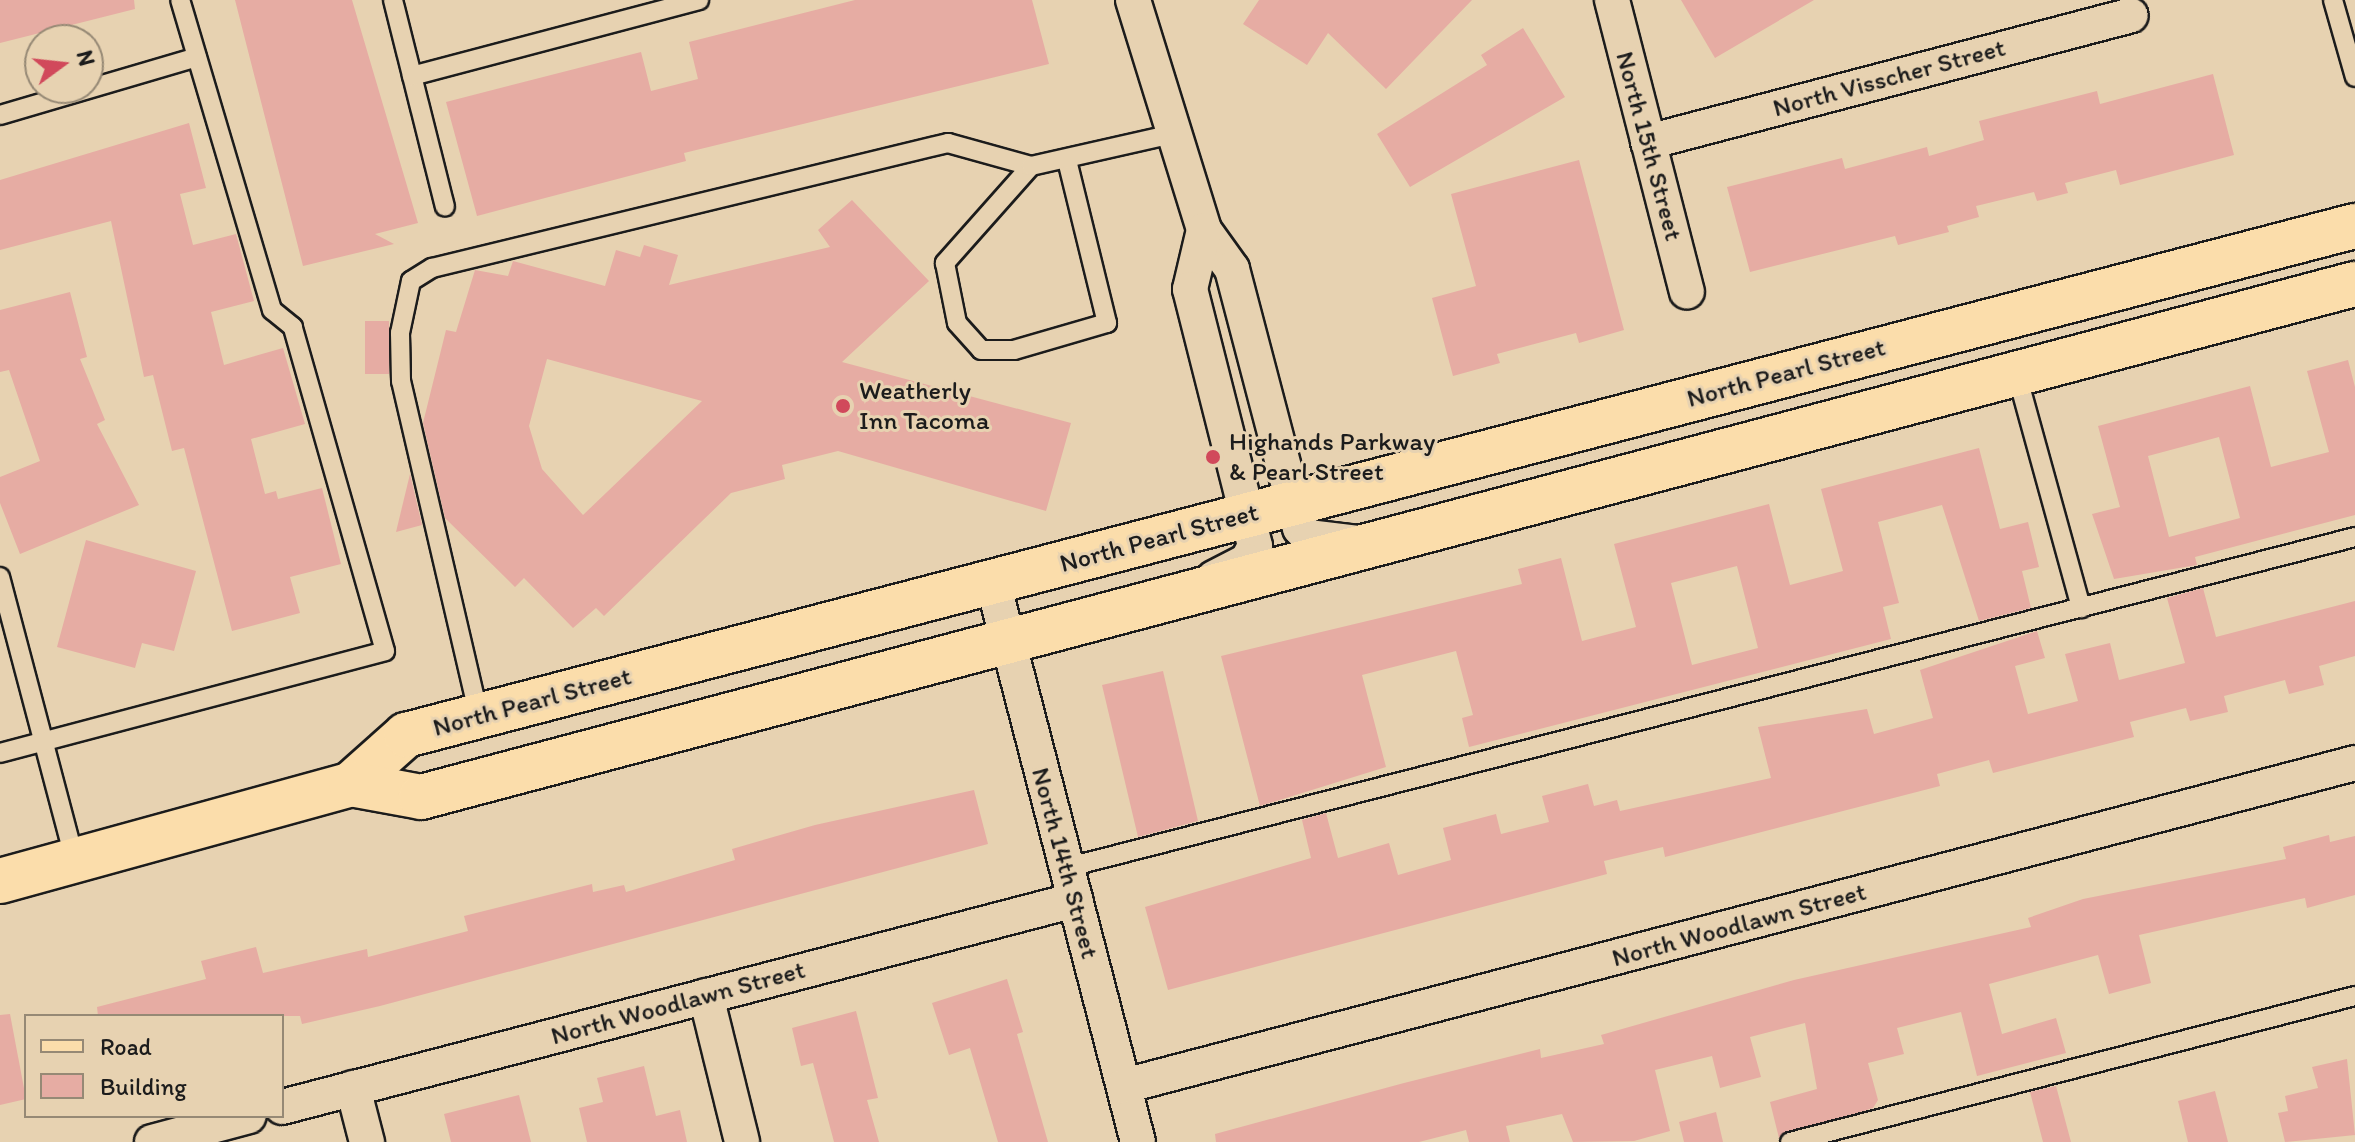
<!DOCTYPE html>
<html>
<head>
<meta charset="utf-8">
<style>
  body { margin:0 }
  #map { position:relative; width:2355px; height:1142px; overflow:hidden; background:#e7d2b1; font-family:Itim,sans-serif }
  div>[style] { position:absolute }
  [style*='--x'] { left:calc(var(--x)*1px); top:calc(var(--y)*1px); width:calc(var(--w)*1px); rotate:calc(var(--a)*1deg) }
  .building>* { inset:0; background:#e6aca3 }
  .roads { filter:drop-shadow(2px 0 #1c1c1c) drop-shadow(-2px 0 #1c1c1c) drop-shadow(0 2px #1c1c1c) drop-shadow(0 -2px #1c1c1c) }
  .lane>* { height:18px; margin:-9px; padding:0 9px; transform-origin:9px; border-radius:9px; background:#e7d2b1 }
  .street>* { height:34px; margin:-17px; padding:0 17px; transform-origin:17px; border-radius:17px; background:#e7d2b1 }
  .primary>* { height:44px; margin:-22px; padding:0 22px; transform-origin:22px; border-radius:22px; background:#fbddab }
  .dots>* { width:22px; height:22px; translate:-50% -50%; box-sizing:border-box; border:4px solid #e7d2b1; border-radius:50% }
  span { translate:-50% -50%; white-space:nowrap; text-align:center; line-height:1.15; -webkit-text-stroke:6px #e7d2b1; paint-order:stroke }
  .street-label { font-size:26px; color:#1c1c1c }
  .poi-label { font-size:26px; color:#1c1c1c }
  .left { translate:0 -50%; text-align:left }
  .legend { position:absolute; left:24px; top:1014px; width:260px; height:104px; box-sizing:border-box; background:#e7d2b1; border:2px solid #968975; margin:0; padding:10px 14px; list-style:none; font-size:24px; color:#1c1c1c }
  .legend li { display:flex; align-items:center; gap:16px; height:40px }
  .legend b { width:40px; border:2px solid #968975 }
  .north { position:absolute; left:24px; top:24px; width:80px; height:80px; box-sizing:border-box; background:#e7d2b1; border:2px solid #968975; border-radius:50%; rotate:75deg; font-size:22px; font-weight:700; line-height:32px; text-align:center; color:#1c1c1c }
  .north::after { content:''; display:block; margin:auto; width:28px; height:36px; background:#d1495b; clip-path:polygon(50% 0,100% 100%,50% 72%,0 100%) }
</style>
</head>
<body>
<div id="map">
  <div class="building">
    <i style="clip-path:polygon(0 0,134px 0,135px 9px,0 43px)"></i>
    <i style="clip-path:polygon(235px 0,352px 0,418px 223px,375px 234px,394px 244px,303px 266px)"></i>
    <i style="clip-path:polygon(855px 0,1032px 0,1049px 64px,684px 153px,686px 161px,477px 216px,446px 102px,641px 52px,651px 91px,698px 79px,689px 42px)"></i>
    <i style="clip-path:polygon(1259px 0,1472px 0,1386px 89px,1328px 33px,1307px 65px,1243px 24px)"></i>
    <i style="clip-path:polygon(1681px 0,1814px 0,1715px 58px)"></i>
    <i style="clip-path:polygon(1523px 28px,1565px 97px,1410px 187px,1377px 134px,1487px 65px,1481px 55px)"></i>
    <i style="clip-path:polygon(2213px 74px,2234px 155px,2120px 185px,2116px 170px,2065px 183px,2068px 193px,2037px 201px,2034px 192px,1976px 206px,1979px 217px,1947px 226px,1949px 232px,1898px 245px,1895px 236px,1750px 272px,1727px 187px,1842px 158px,1845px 169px,1927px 147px,1929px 156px,1984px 140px,1979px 121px,2097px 91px,2100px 104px)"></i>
    <i style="clip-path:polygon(189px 123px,206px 188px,180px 194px,193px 245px,236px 234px,254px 301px,211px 312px,224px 365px,283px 348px,305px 424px,251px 439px,265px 494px,276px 491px,278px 499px,322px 488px,341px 564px,290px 577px,300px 613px,232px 631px,184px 448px,172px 451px,153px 375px,144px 377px,111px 221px,0 250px,0 180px)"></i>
    <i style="clip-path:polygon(1579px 160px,1624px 330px,1579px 343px,1576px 333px,1497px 354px,1500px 363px,1453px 376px,1432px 298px,1476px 286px,1451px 194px)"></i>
    <i style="clip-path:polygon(evenodd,852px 200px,929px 281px,842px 362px,1071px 423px,1046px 511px,838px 451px,782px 465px,785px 479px,731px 493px,604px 616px,596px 608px,573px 628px,524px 578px,515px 587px,445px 518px,423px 423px,446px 330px,456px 332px,475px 270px,508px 276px,513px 261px,605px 286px,616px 250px,640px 257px,644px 245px,678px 255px,669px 285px,830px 247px,818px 230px,852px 200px,547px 359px,702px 401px,583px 515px,542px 469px,529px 426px,547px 359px)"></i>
    <i style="clip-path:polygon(70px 292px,87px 357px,80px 359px,105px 420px,97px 424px,139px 505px,20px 554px,0 503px,0 477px,40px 461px,9px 370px,0 372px,0 310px)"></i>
    <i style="clip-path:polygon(365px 321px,389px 321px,389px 374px,365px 374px)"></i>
    <i style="clip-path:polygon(evenodd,2348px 360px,2355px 387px,2355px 515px,2195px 557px,2197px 565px,2114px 579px,2092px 514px,2120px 507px,2098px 426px,2250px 386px,2271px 467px,2329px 452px,2307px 371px,2348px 360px,2219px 437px,2240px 518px,2169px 537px,2148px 456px,2219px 437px)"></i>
    <i style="clip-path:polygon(evenodd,1979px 448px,2000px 529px,2028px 522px,2039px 567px,2022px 571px,2031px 608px,1979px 621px,1942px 505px,1878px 522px,1899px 603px,1883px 607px,1891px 639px,1469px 747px,1462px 718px,1473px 715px,1456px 651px,1362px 675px,1386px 767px,1260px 806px,1221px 656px,1522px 584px,1518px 569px,1561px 558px,1582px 641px,1636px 627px,1614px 544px,1769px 504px,1790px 585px,1843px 571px,1821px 489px,1979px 448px,1737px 566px,1758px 648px,1692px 665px,1671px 583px,1737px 566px)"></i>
    <i style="clip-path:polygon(410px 474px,422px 525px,396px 532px)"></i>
    <i style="clip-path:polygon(86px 540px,196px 571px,174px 651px,142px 643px,135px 668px,57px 647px)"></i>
    <i style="clip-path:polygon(2203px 588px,2216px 637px,2355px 601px,2355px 656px,2319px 666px,2324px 685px,2289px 694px,2285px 680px,2224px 696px,2228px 712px,2190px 721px,2186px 708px,2130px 722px,2134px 737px,1993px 773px,1989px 760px,1937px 774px,1940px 786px,1665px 857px,1663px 847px,1604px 861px,1607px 874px,1168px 990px,1145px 907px,1311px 858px,1302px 820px,1326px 813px,1338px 858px,1389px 843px,1398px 875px,1451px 860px,1443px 828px,1496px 814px,1501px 834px,1549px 822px,1542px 796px,1588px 784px,1594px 806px,1617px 800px,1620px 811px,1771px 778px,1758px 727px,1867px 709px,1874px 734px,1933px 718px,1920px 670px,2037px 631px,2045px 658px,2015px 666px,2028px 714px,2078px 701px,2065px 654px,2110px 643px,2119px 680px,2185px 663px,2167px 598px)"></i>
    <i style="clip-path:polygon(1163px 671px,1198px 821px,1138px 837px,1102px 685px)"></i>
    <i style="clip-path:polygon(974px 790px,988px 844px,380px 1006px,302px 1024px,300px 1016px,98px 1016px,97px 1007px,206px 979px,201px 961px,256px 947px,263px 973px,367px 949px,368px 957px,468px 931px,464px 916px,592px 884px,593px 892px,624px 885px,626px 892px,735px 860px,732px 849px,815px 825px)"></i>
    <i style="clip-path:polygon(2329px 835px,2330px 842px,2355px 836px,2355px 895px,2307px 908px,2305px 898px,2139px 935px,2151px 983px,2109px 994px,2098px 955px,1989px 984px,2002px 1034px,2056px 1018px,2066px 1053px,1977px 1076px,1961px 1012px,1897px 1028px,1904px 1054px,1868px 1063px,1878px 1100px,1873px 1108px,1779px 1138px,1770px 1102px,1817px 1089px,1805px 1023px,1750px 1037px,1761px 1077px,1720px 1088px,1712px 1056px,1655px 1070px,1670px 1131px,1634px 1141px,1573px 1142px,1562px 1114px,1506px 1126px,1510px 1142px,1469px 1142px,1466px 1130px,1419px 1142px,1216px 1142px,1215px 1134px,1404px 1083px,1540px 1049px,1541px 1058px,1604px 1044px,1601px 1035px,1794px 980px,2031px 927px,2028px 918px,2083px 899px,2286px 859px,2283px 847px)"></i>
    <i style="clip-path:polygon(1007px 979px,1023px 1032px,1017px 1034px,1048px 1142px,998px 1142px,970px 1048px,949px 1055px,932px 1003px)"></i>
    <i style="clip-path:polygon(856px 1011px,878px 1098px,867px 1100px,879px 1142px,834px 1142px,813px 1063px,801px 1066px,792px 1028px)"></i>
    <i style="clip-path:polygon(10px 1014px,26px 1099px,0 1105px,0 1015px)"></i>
    <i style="clip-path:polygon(2347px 1059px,2355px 1135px,2285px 1142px,2278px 1113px,2288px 1111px,2285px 1096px,2318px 1088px,2312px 1067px)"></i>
    <i style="clip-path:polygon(644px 1066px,656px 1116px,680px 1110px,687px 1142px,587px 1142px,579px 1108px,603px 1102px,597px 1078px)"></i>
    <i style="clip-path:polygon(2056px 1086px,2071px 1142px,2043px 1142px,2030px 1092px)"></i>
    <i style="clip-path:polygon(2215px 1091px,2228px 1142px,2188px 1142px,2178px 1101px)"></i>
    <i style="clip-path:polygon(519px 1095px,531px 1142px,451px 1142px,444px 1114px)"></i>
    <i style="clip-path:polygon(1716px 1112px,1723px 1142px,1684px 1142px,1679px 1122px)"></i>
  </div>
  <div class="roads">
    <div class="lane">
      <i style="--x:393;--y:0;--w:213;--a:75.9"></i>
      <i style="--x:2333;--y:0;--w:80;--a:74.1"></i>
      <i style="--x:412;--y:76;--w:297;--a:-14.8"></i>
      <i style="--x:0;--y:115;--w:205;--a:-16.4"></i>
      <i style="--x:1031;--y:166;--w:130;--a:131.6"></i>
      <i style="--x:945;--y:263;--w:61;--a:78.7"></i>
      <i style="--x:957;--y:323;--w:36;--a:48"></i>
      <i style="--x:981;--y:350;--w:33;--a:0"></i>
      <i style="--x:1014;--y:350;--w:97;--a:-16.2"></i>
      <i style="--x:1107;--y:323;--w:168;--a:-103.8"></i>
      <i style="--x:2017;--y:375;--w:242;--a:74.6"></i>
      <i style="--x:0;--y:577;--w:293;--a:75.2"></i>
      <i style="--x:479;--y:716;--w:344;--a:-103.1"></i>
      <i style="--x:401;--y:381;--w:48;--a:-91.2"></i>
      <i style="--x:400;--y:333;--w:53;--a:-78.1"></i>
      <i style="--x:411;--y:281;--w:25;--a:-32"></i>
      <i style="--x:432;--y:268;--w:531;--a:-13.62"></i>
      <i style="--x:948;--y:143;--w:86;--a:15.5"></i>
      <i style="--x:1031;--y:166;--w:151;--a:-12.7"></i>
      <i style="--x:0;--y:753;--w:398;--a:-14.8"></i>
      <i style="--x:385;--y:651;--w:337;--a:-105.9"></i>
      <i style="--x:293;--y:327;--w:27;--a:-141"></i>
      <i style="--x:272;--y:310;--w:323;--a:-106.5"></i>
      <i style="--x:1065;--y:868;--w:1332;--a:-14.39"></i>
      <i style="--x:1790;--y:1142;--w:584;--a:-14.49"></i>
    </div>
    <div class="street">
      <i style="--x:1133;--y:0;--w:241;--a:72.8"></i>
      <i style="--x:1204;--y:230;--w:48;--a:54.3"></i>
      <i style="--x:1232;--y:269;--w:268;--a:75.3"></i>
      <i style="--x:1300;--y:528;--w:12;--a:48"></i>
      <i style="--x:1308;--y:537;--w:50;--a:6.8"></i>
      <i style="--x:1612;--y:0;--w:301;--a:75.6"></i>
      <i style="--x:1648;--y:142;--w:499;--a:-14.7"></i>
      <i style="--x:1204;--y:230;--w:61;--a:103.3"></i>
      <i style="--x:1190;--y:289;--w:265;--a:75.8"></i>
      <i style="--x:1255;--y:546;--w:17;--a:118"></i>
      <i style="--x:1247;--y:561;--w:37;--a:153"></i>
      <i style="--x:993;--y:583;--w:577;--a:75.46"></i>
      <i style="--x:706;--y:996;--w:150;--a:76.1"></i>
      <i style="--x:1124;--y:1086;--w:1273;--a:-14.7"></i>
      <i style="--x:353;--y:1088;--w:56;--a:75.5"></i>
      <i style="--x:282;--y:1107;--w:820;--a:-14.63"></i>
      <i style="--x:152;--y:1142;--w:100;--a:-15"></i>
    </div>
    <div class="primary">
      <i style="--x:351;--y:784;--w:74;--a:-41.7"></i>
      <i style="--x:406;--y:735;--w:2014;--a:-14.64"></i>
      <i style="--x:0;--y:881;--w:364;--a:-15.4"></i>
      <i style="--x:351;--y:784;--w:71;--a:10.5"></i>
      <i style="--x:421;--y:797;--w:2001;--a:-14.86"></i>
    </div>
  </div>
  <div class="dots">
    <i style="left:843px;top:406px;background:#d1495b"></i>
    <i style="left:1213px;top:457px;background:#d1495b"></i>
  </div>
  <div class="street-label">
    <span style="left:1889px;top:78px;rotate:-15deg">North Visscher Street</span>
    <span style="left:1649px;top:146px;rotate:75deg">North 15th Street</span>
    <span style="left:1786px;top:373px;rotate:-15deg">North Pearl Street</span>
    <span style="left:1159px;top:538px;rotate:-15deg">North Pearl Street</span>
    <span style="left:532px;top:702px;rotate:-15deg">North Pearl Street</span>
    <span style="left:1065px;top:863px;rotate:75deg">North 14th Street</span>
    <span style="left:1739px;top:925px;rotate:-15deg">North Woodlawn Street</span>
    <span style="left:678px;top:1003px;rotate:-15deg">North Woodlawn Street</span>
  </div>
  <div class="poi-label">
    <span class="left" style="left:859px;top:406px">Weatherly<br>Inn Tacoma</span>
    <span class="left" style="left:1229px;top:457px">Highands Parkway<br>&amp; Pearl Street</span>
  </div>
  <ul class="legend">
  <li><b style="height:10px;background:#fbddab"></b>Road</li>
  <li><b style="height:22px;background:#e6aca3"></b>Building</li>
  </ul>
  <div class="north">N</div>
</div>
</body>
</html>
